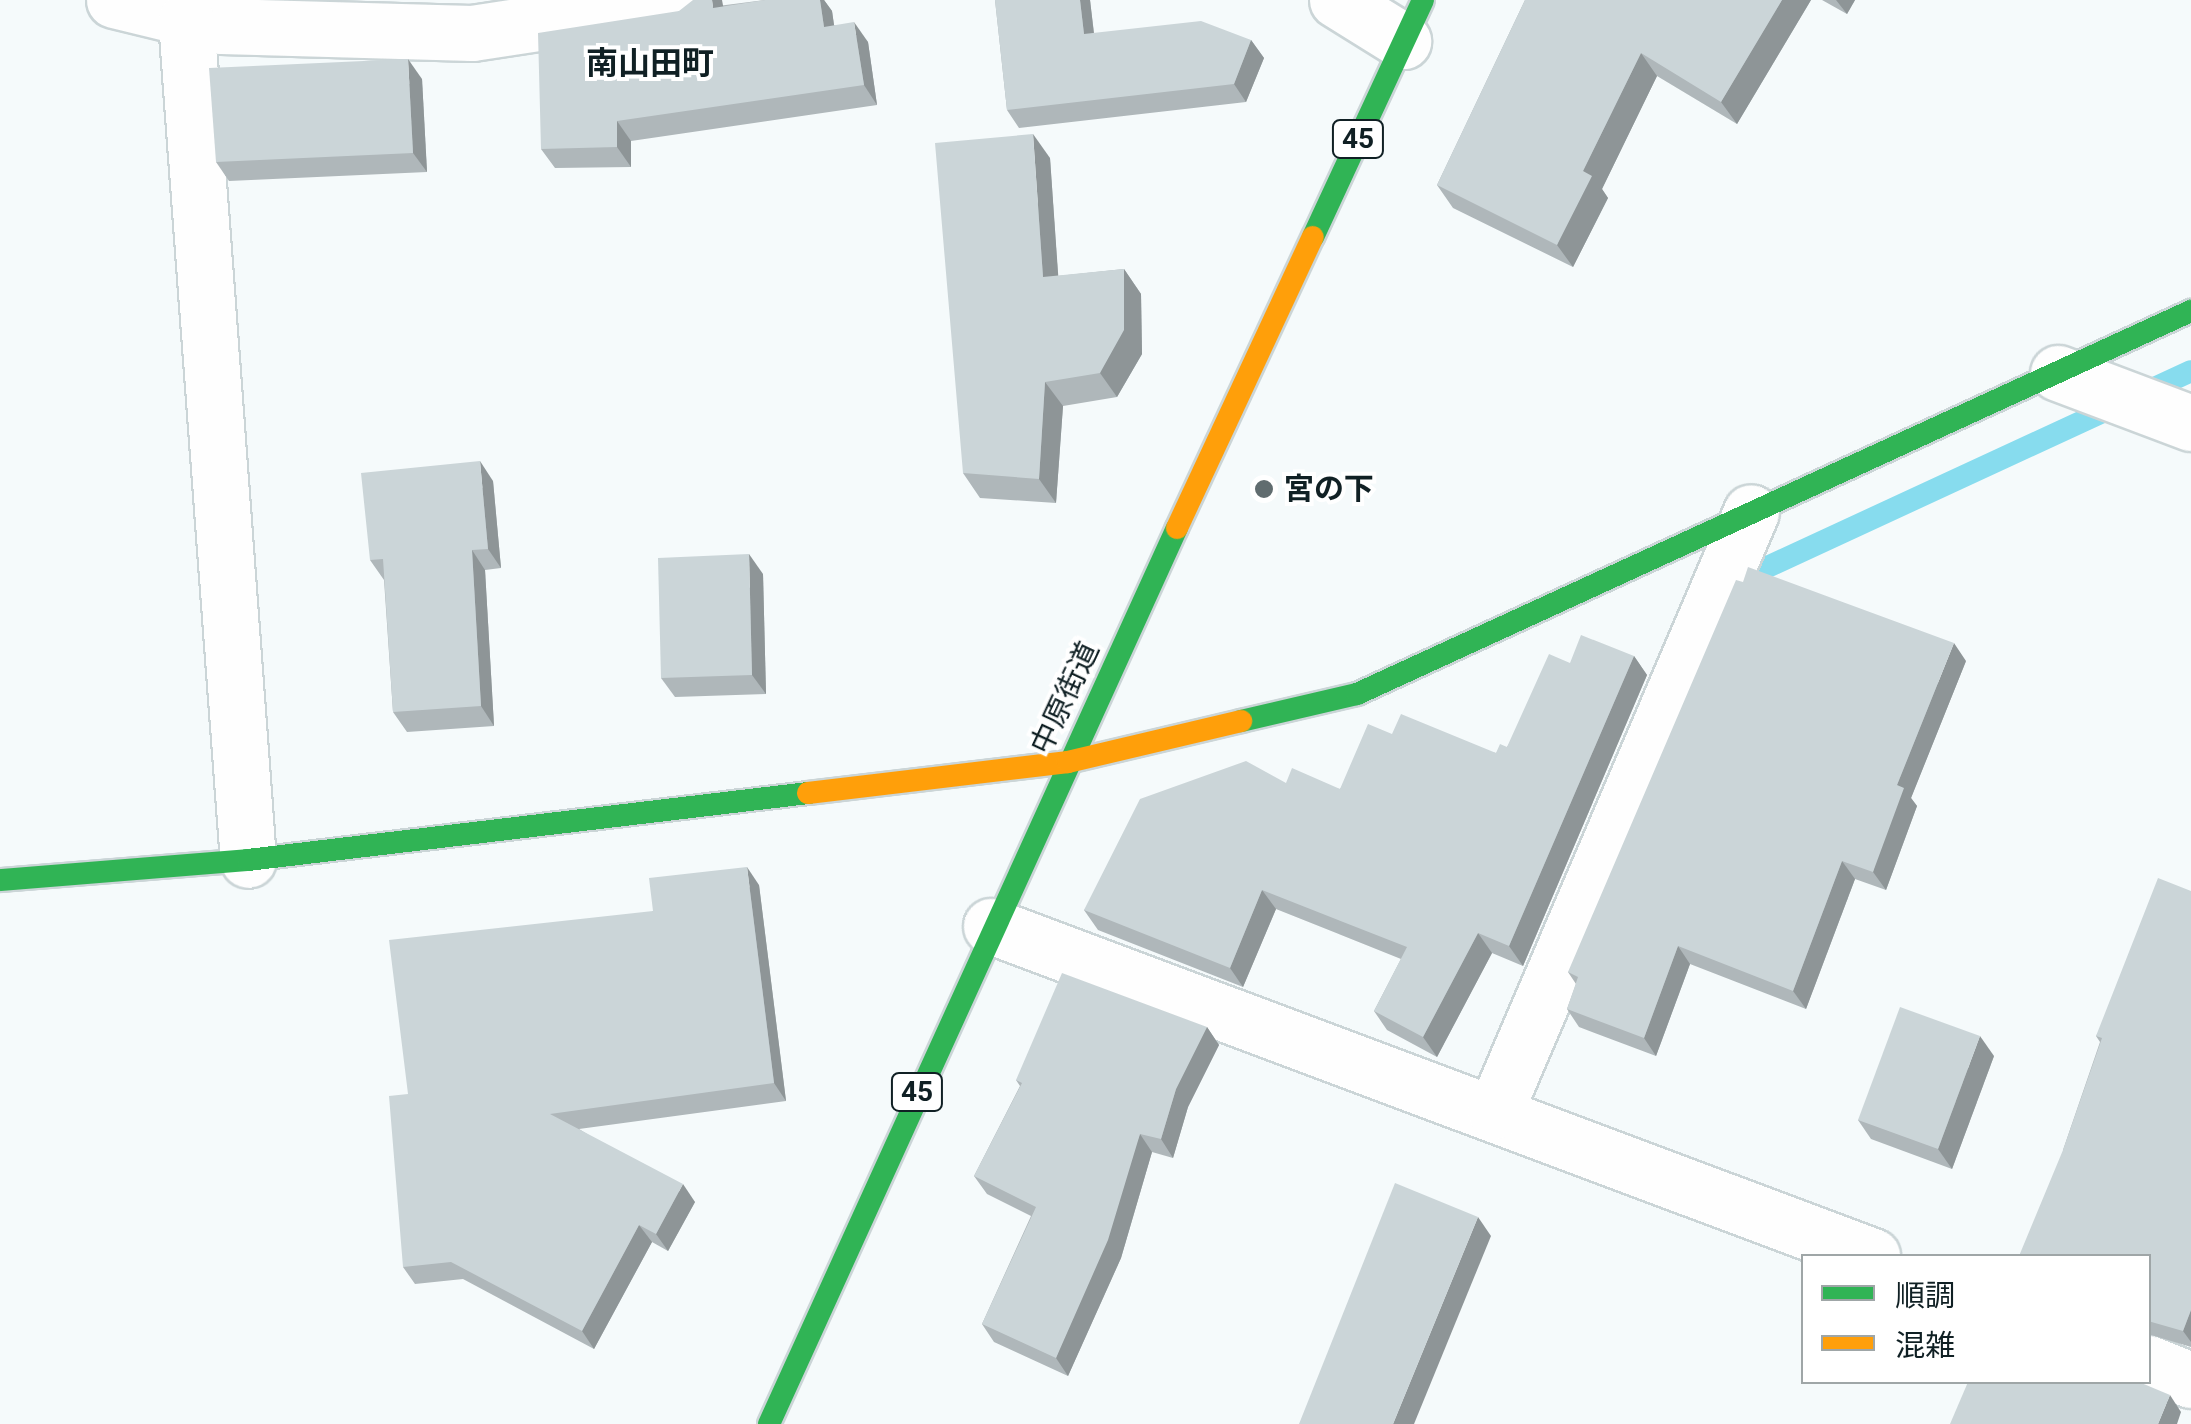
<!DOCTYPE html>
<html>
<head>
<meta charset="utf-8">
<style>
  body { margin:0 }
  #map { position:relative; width:2191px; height:1424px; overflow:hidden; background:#f5fafb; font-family:Roboto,"Noto Sans JP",sans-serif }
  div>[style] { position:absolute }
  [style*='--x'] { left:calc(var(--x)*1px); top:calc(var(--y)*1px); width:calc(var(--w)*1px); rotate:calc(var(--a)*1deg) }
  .stream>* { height:22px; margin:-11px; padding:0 11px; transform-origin:11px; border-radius:11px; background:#87dcee }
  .roads { filter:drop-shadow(2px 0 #cbd5d7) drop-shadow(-2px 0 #cbd5d7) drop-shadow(0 2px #cbd5d7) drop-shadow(0 -2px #cbd5d7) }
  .street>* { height:55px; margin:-27.5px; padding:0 27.5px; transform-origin:27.5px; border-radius:27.5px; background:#fefefe }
  .fast>* { height:22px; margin:-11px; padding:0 11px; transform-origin:11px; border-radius:11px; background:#30b455 }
  .slow>* { height:22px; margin:-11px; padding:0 11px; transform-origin:11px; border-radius:11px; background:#ff9f0a }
  .wall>* { inset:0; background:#afb7ba }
  .shaded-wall>* { inset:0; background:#8e9597 }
  .building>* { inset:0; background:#cbd5d8 }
  .dots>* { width:28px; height:28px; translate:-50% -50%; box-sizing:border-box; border:5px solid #fff; border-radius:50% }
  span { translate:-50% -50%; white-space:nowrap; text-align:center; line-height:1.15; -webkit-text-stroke:8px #fff; paint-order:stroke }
  .shield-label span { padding:2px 8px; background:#fff; border:2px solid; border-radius:8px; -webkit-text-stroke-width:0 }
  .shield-label { font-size:28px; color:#102024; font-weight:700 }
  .poi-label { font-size:30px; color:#102024; font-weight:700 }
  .left { translate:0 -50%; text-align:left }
  .street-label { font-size:30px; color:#102024 }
  .neighbourhood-label { font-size:32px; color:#102024; font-weight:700 }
  .legend { position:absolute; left:1801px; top:1254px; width:350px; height:130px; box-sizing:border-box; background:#fff; border:2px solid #9fa6a7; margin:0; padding:12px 18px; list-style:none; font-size:30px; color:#102024 }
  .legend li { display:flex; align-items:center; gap:20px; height:50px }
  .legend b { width:50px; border:2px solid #9fa6a7 }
</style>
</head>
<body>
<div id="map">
  <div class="stream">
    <i style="--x:1735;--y:582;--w:502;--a:-24.83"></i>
  </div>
  <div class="roads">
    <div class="street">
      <i style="--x:114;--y:0;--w:110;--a:13.7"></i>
      <i style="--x:221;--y:26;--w:251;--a:1.6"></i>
      <i style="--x:472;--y:33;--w:218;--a:-8.7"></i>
      <i style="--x:1337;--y:0;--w:78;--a:31.8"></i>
      <i style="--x:186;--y:20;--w:842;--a:85.78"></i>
      <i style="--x:2058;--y:373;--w:142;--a:20.6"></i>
      <i style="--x:991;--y:926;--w:941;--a:20.53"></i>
      <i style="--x:1495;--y:1111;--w:651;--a:-66.86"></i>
      <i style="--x:2148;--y:1363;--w:46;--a:21.6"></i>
    </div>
    <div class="fast">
      <i style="--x:1313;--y:237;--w:261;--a:-65.1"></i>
      <i style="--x:1241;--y:721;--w:119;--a:-13.1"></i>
      <i style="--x:1357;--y:694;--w:918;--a:-24.67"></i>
      <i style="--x:0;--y:880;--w:249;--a:-4.6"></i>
      <i style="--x:248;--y:860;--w:564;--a:-6.82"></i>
      <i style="--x:769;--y:1424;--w:985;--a:-65.52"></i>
    </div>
    <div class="slow">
      <i style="--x:1177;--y:528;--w:321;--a:-65"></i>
      <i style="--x:808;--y:793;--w:262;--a:-6.8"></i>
      <i style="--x:1068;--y:762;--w:178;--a:-13.3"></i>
    </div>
  </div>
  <div class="wall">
    <i style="clip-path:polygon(765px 0,824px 0,832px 11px,834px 25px,868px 42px,877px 105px,631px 141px,631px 167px,555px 168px,541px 149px,679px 11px)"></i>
    <i style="clip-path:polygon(995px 0,1090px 0,1094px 33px,1251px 40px,1264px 58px,1246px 102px,1019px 128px,1007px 110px)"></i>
    <i style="clip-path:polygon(1525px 0,1811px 0,1737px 124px,1657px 76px,1602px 189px,1608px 198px,1573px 267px,1453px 208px,1437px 185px)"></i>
    <i style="clip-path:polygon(1822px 0,1855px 0,1847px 14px)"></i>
    <i style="clip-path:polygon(422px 79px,427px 172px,229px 181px,216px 162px)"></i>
    <i style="clip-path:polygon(1050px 158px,1058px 276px,1124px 269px,1141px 294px,1142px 354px,1117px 397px,1063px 406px,1056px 503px,980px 498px,963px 473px)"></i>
    <i style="clip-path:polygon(493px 481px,501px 568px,485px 570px,494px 726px,407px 732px,393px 712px,384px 580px,370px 560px)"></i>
    <i style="clip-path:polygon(763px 574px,766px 694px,675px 697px,661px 678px)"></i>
    <i style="clip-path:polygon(1634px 656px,1647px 675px,1523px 966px,1492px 953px,1437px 1057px,1387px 1030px,1374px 1011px,1401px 959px,1276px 909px,1243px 987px,1098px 930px,1084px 910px,1286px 783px,1340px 789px,1392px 734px,1496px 753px,1507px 747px,1570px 663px)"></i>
    <i style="clip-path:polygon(1966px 661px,1911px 798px,1917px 806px,1886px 890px,1855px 879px,1806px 1009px,1690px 964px,1656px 1056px,1579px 1027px,1567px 1009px,1576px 984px,1568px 972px)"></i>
    <i style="clip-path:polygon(759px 885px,786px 1101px,579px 1129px,695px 1202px,668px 1251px,652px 1242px,594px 1349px,463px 1279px,415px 1284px,403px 1267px,408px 1094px,653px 911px)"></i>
    <i style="clip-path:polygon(2191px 891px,2191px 1347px,2148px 1334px,2148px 1256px,2063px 1150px,2100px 1042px,2096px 1036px)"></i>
    <i style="clip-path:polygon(1207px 1027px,1219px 1045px,1188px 1107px,1173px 1158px,1152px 1152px,1121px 1258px,1068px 1376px,994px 1342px,982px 1324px,1031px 1216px,987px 1194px,974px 1176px,1020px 1086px,1016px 1080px)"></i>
    <i style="clip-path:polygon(1994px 1056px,1952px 1169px,1871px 1139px,1858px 1120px)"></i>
  </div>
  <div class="shaded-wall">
    <i style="clip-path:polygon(712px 0,722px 0,727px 27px,713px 8px)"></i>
    <i style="clip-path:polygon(820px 0,824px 0,832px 11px,837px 46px,824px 27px)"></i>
    <i style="clip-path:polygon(1080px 0,1090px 0,1096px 52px,1084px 34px)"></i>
    <i style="clip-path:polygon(1782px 0,1811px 0,1737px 124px,1721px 102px)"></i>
    <i style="clip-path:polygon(1836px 0,1855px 0,1847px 14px)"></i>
    <i style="clip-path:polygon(854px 22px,868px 42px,877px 105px,864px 85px)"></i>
    <i style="clip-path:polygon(1251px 40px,1264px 58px,1246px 102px,1234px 84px)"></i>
    <i style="clip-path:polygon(1641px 53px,1657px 76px,1602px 189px,1608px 198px,1573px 267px,1557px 245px,1583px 171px)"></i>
    <i style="clip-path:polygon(408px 59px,422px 79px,427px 172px,413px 153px)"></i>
    <i style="clip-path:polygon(617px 121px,631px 141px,631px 167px,617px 147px)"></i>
    <i style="clip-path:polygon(1033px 134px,1050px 158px,1060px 301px,1043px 277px)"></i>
    <i style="clip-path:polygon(1124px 269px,1141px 294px,1142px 354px,1117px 397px,1100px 373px)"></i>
    <i style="clip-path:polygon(1045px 382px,1063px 406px,1056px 503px,1039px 479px)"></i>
    <i style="clip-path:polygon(480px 461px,493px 481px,501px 568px,488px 549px)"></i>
    <i style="clip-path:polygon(472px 550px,485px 570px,494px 726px,481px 706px)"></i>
    <i style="clip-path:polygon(749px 554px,763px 574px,766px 694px,752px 675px)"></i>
    <i style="clip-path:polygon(1954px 643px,1966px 661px,1911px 798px,1917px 806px,1886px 890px,1873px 872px,1897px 785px)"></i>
    <i style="clip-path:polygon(1634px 656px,1647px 675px,1523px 966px,1509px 946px)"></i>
    <i style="clip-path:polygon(1842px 861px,1855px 879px,1806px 1009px,1793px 991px)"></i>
    <i style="clip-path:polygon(747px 867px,759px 885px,786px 1101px,774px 1083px)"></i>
    <i style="clip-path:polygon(1262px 890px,1276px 909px,1243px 987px,1230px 968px)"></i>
    <i style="clip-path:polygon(1478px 933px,1492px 953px,1437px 1057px,1423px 1037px)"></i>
    <i style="clip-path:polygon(1678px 946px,1690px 964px,1656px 1056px,1644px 1038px)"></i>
    <i style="clip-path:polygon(1207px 1027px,1219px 1045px,1188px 1107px,1173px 1158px,1161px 1139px,1176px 1089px)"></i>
    <i style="clip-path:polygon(1980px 1036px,1994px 1056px,1952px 1169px,1938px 1149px)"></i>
    <i style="clip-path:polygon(1140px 1134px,1152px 1152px,1121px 1258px,1068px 1376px,1056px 1358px)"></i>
    <i style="clip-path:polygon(683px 1184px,695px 1202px,668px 1251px,656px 1234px)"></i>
    <i style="clip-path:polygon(1478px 1217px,1491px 1236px,1414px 1424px,1393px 1424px)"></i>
    <i style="clip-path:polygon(639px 1225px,652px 1242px,594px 1349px,582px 1331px)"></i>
    <i style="clip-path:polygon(2191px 1310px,2191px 1342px,2183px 1331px)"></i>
    <i style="clip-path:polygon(2170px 1395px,2181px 1412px,2177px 1424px,2158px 1424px)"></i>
  </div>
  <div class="building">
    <i style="clip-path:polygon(693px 0,712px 0,713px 8px,765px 0,820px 0,824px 27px,854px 22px,864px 85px,617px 121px,617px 147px,541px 149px,538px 33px,679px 11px)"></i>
    <i style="clip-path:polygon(995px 0,1080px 0,1084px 34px,1201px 21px,1251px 40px,1234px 84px,1007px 110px)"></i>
    <i style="clip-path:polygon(1525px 0,1782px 0,1721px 102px,1641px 53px,1583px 171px,1592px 176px,1557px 245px,1437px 185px)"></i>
    <i style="clip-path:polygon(408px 59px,413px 153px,216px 162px,209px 68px)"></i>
    <i style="clip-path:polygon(1033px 134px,1043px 277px,1124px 269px,1124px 330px,1100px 373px,1045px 382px,1039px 479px,963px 473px,935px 143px)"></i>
    <i style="clip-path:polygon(480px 461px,488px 549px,472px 550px,481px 706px,393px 712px,383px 559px,370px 560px,361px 473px)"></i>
    <i style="clip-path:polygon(749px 554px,752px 675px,661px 678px,658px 558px)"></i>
    <i style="clip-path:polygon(1748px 567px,1954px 643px,1897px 785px,1904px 788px,1873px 872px,1842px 861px,1793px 991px,1678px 946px,1644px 1038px,1567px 1009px,1578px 977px,1568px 972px,1736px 580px,1743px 582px)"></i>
    <i style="clip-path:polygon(1581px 635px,1634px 656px,1509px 946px,1478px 933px,1423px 1037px,1374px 1011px,1407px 947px,1262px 890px,1230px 968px,1084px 910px,1140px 799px,1246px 761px,1286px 783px,1292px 768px,1340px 789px,1368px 724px,1392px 734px,1401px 714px,1496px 753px,1500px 744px,1507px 747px,1549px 654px,1570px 663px)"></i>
    <i style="clip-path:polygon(747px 867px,774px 1083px,550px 1114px,683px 1184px,656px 1234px,639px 1225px,582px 1331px,451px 1262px,403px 1267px,389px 1096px,408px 1094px,389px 940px,653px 911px,649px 878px)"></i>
    <i style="clip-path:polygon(2158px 878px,2191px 891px,2191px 1310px,2183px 1331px,2148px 1321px,2148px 1256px,2019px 1256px,2063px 1150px,2102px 1038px,2096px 1036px)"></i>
    <i style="clip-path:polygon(1062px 973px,1207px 1027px,1176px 1089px,1161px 1139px,1140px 1134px,1108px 1240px,1056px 1358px,982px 1324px,1036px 1207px,974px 1176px,1022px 1083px,1016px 1080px)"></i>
    <i style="clip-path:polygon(1900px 1007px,1980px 1036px,1938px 1149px,1858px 1120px)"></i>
    <i style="clip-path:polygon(1395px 1183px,1478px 1217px,1393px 1424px,1299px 1424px)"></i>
    <i style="clip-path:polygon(1968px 1382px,2139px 1382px,2170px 1395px,2158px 1424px,1950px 1424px)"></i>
  </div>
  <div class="dots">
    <i style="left:1264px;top:489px;background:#606c6f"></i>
  </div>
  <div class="shield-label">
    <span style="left:1358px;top:139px">45</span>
    <span style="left:917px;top:1092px">45</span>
  </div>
  <div class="poi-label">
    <span class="left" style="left:1284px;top:489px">宮の下</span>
  </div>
  <div class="street-label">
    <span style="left:1065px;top:698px;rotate:-65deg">中原街道</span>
  </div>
  <div class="neighbourhood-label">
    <span style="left:650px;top:63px">南山田町</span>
  </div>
  <ul class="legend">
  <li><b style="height:12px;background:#30b455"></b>順調</li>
  <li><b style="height:12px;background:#ff9f0a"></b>混雑</li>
  </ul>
</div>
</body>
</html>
